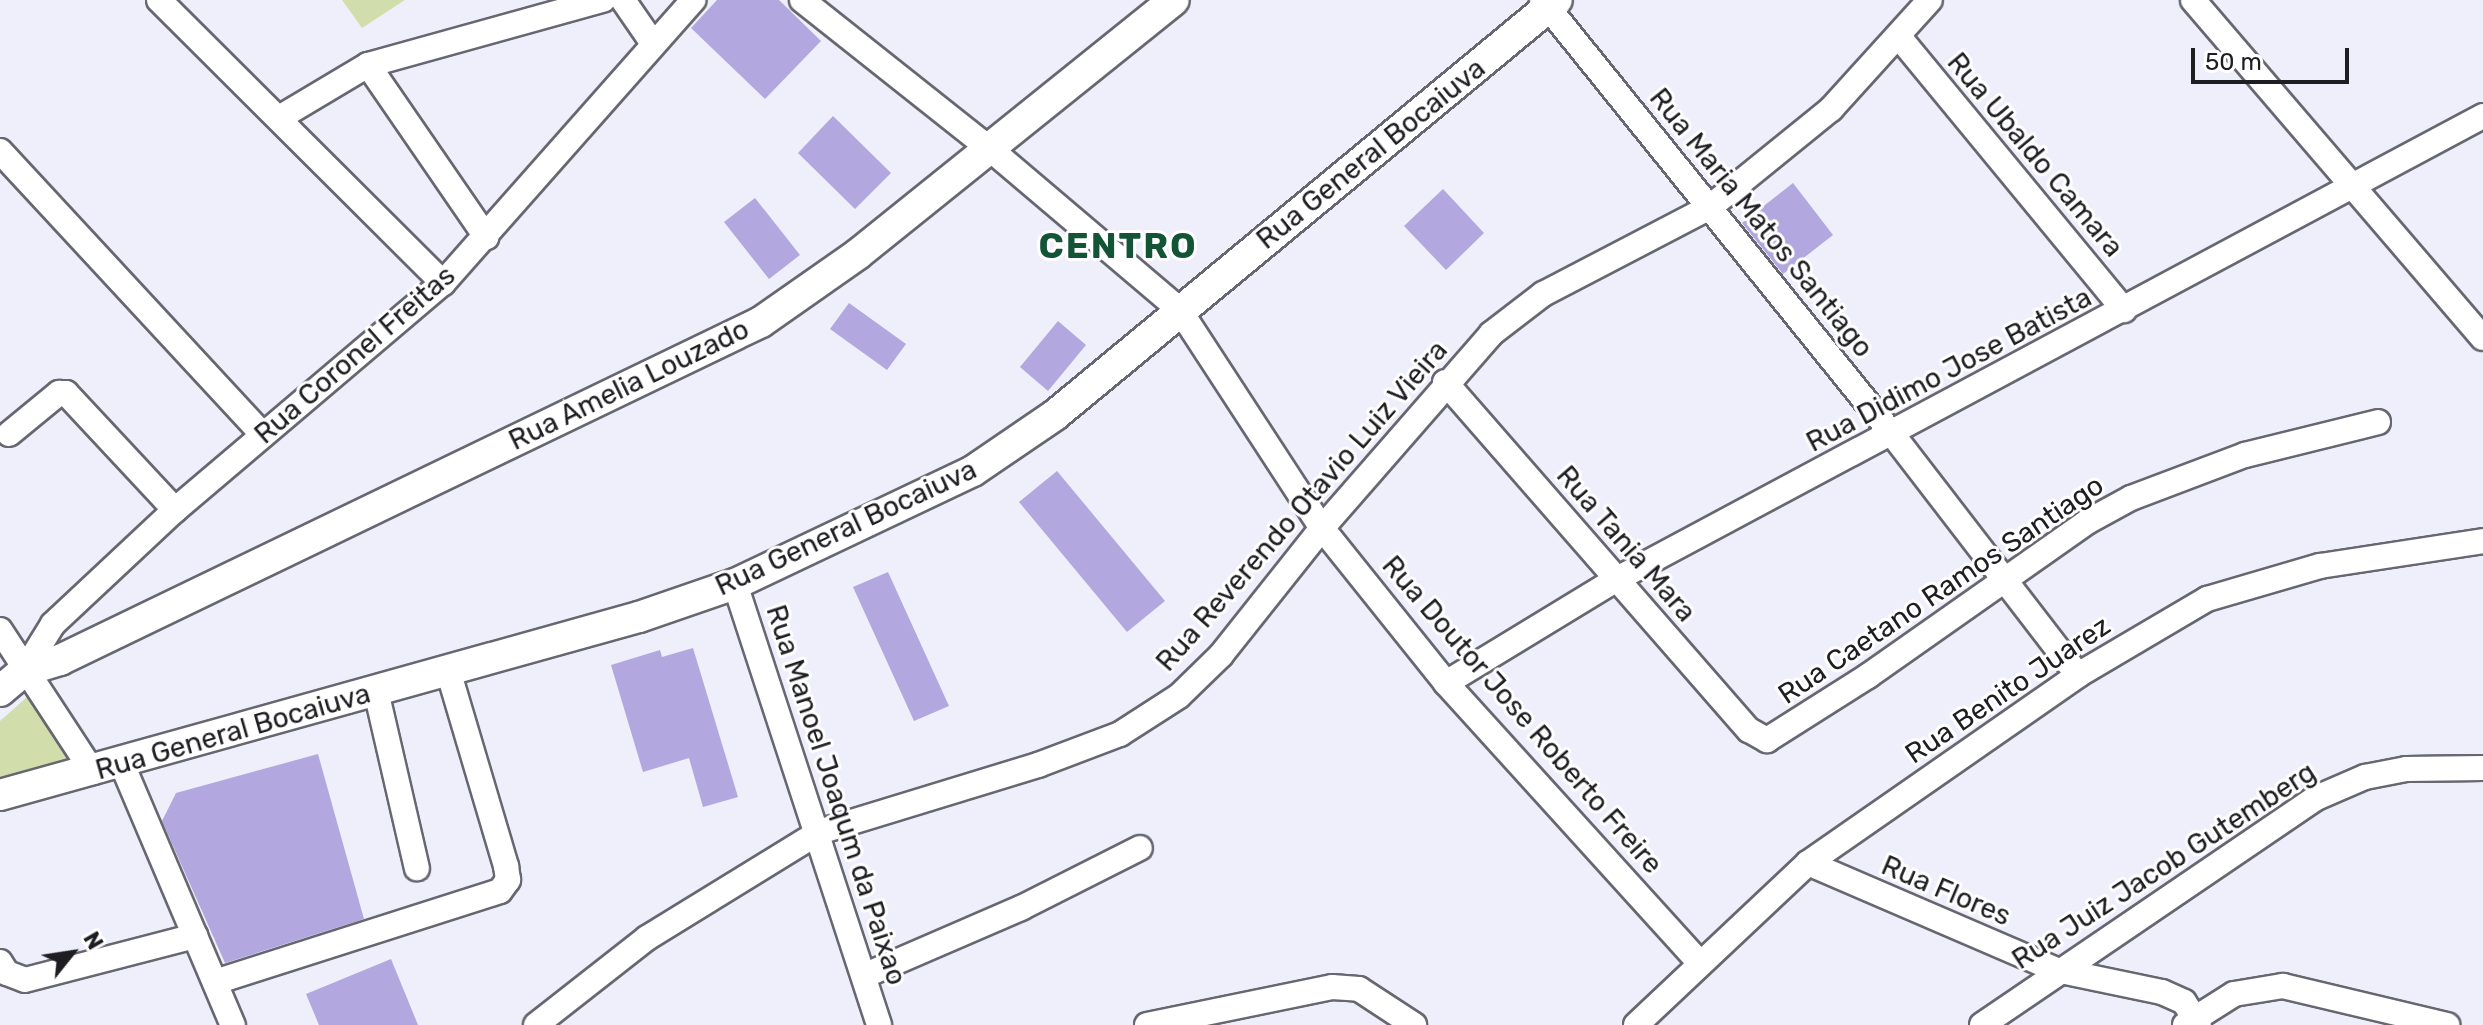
<!DOCTYPE html>
<html>
<head>
<meta charset="utf-8">
<style>
  body { margin:0 }
  #map { position:relative; width:2483px; height:1025px; overflow:hidden; background:#eeeffb; font-family:Rubik,sans-serif }
  div>[style] { position:absolute }
  [style*='--x'] { left:calc(var(--x)*1px); top:calc(var(--y)*1px); width:calc(var(--w)*1px); rotate:calc(var(--a)*1deg) }
  .green>* { inset:0; background:#d1deac }
  .building>* { inset:0; background:#b3a7df }
  .roads { filter:drop-shadow(2px 0 #676771) drop-shadow(-2px 0 #676771) drop-shadow(0 2px #676771) drop-shadow(0 -2px #676771) }
  .minor>* { height:24px; margin:-12px; padding:0 12px; transform-origin:12px; border-radius:12px; background:#fff }
  .major>* { height:30px; margin:-15px; padding:0 15px; transform-origin:15px; border-radius:15px; background:#fff }
  span { translate:-50% -50%; white-space:nowrap; text-align:center; line-height:1.15; -webkit-text-stroke:6px #fff; paint-order:stroke }
  .street-label { font-size:28px; color:#1d1d22 }
  .district-label { font-size:36px; color:#135437; font-weight:700; letter-spacing:2px }
  .north { position:absolute; left:32px; top:913px; width:80px; height:80px; -webkit-text-stroke:6px #fff; paint-order:stroke; rotate:60deg; font-size:22px; font-weight:700; line-height:32px; text-align:center; color:#1d1d22 }
  .north::after { content:''; display:block; margin:auto; width:28px; height:36px; background:#1d1d22; clip-path:polygon(50% 0,100% 100%,50% 72%,0 100%) }
  .scale { position:absolute; left:2191px; top:48px; width:158px; height:36px; box-sizing:border-box; border:4px solid #1d1d22; border-top:0; padding-left:10px; font-size:24px; line-height:28px; white-space:nowrap; color:#1d1d22; -webkit-text-stroke:6px #fff; paint-order:stroke }
</style>
</head>
<body>
<div id="map">
  <div class="green">
    <i style="clip-path:polygon(342px 0,405px 0,362px 28px)"></i>
    <i style="clip-path:polygon(35px 690px,73px 761px,0 786px,0 721px)"></i>
  </div>
  <div class="building">
    <i style="clip-path:polygon(717px 0,779px 0,821px 41px,765px 99px,691px 28px)"></i>
    <i style="clip-path:polygon(833px 116px,891px 173px,855px 209px,798px 153px)"></i>
    <i style="clip-path:polygon(1793px 183px,1833px 235px,1783px 274px,1742px 223px)"></i>
    <i style="clip-path:polygon(1443px 189px,1484px 233px,1446px 270px,1404px 226px)"></i>
    <i style="clip-path:polygon(755px 198px,800px 255px,769px 279px,724px 222px)"></i>
    <i style="clip-path:polygon(849px 303px,906px 344px,887px 370px,830px 329px)"></i>
    <i style="clip-path:polygon(1058px 321px,1086px 345px,1048px 391px,1020px 367px)"></i>
    <i style="clip-path:polygon(1057px 471px,1165px 601px,1127px 632px,1019px 502px)"></i>
    <i style="clip-path:polygon(888px 572px,949px 706px,914px 721px,853px 587px)"></i>
    <i style="clip-path:polygon(693px 648px,738px 797px,703px 807px,689px 758px,643px 772px,611px 665px,660px 650px,662px 657px)"></i>
    <i style="clip-path:polygon(318px 754px,364px 919px,225px 963px,162px 821px,176px 793px)"></i>
    <i style="clip-path:polygon(391px 959px,418px 1025px,319px 1025px,306px 994px)"></i>
  </div>
  <div class="roads">
    <div class="minor">
      <i style="--x:159;--y:0;--w:401;--a:44.9"></i>
      <i style="--x:623;--y:0;--w:51;--a:55.4"></i>
      <i style="--x:802;--y:0;--w:238;--a:38.4"></i>
      <i style="--x:989;--y:148;--w:249;--a:40.3"></i>
      <i style="--x:1179;--y:309;--w:262;--a:56.9"></i>
      <i style="--x:1322;--y:528;--w:198;--a:51.3"></i>
      <i style="--x:1446;--y:683;--w:375;--a:47.8"></i>
      <i style="--x:1542;--y:0;--w:559;--a:51.1"></i>
      <i style="--x:1893;--y:435;--w:303;--a:52.4"></i>
      <i style="--x:2193;--y:0;--w:445;--a:49.4"></i>
      <i style="--x:1899;--y:37;--w:354;--a:50.5"></i>
      <i style="--x:368;--y:65;--w:209;--a:55.5"></i>
      <i style="--x:279;--y:118;--w:104;--a:-30.8"></i>
      <i style="--x:368;--y:65;--w:244;--a:-15.5"></i>
      <i style="--x:0;--y:151;--w:386;--a:47.2"></i>
      <i style="--x:1445;--y:382;--w:462;--a:48.9"></i>
      <i style="--x:1749;--y:730;--w:21;--a:29"></i>
      <i style="--x:1767;--y:740;--w:120;--a:-32.4"></i>
      <i style="--x:1868;--y:676;--w:268;--a:-35.1"></i>
      <i style="--x:2087;--y:522;--w:50;--a:-28.6"></i>
      <i style="--x:2131;--y:498;--w:122;--a:-20.7"></i>
      <i style="--x:2245;--y:455;--w:137;--a:-13.9"></i>
      <i style="--x:9;--y:434;--w:65;--a:-39.4"></i>
      <i style="--x:59;--y:393;--w:7;--a:0"></i>
      <i style="--x:66;--y:393;--w:160;--a:47"></i>
      <i style="--x:735;--y:584;--w:464;--a:71.9"></i>
      <i style="--x:0;--y:630;--w:170;--a:56.8"></i>
      <i style="--x:24;--y:671;--w:55;--a:-58.3"></i>
      <i style="--x:53;--y:624;--w:167;--a:-43.1"></i>
      <i style="--x:175;--y:510;--w:351;--a:-40.3"></i>
      <i style="--x:443;--y:283;--w:378;--a:-48.5"></i>
      <i style="--x:1446;--y:683;--w:200;--a:-31.3"></i>
      <i style="--x:1617;--y:579;--w:982;--a:-28.13"></i>
      <i style="--x:376;--y:691;--w:182;--a:77"></i>
      <i style="--x:122;--y:764;--w:284;--a:67"></i>
      <i style="--x:1808;--y:863;--w:270;--a:23.3"></i>
      <i style="--x:2056;--y:970;--w:108;--a:11.7"></i>
      <i style="--x:2162;--y:992;--w:24;--a:24"></i>
      <i style="--x:2184;--y:1002;--w:27;--a:57"></i>
      <i style="--x:0;--y:962;--w:13;--a:58"></i>
      <i style="--x:7;--y:973;--w:19;--a:21"></i>
      <i style="--x:25;--y:980;--w:176;--a:-14.5"></i>
      <i style="--x:866;--y:975;--w:169;--a:-23.4"></i>
      <i style="--x:1021;--y:908;--w:133;--a:-26.8"></i>
      <i style="--x:215;--y:982;--w:299;--a:-17.7"></i>
      <i style="--x:500;--y:891;--w:14;--a:-54"></i>
      <i style="--x:508;--y:880;--w:14;--a:-98"></i>
      <i style="--x:506;--y:866;--w:204;--a:-106.5"></i>
      <i style="--x:536;--y:1025;--w:141;--a:-38.1"></i>
      <i style="--x:647;--y:938;--w:202;--a:-31.6"></i>
      <i style="--x:819;--y:832;--w:229;--a:-17"></i>
      <i style="--x:1038;--y:765;--w:88;--a:-20.7"></i>
      <i style="--x:1120;--y:734;--w:70;--a:-32.8"></i>
      <i style="--x:1179;--y:696;--w:59;--a:-44.3"></i>
      <i style="--x:1221;--y:655;--w:162;--a:-51.5"></i>
      <i style="--x:1322;--y:528;--w:257;--a:-48.9"></i>
      <i style="--x:1491;--y:334;--w:66;--a:-37.6"></i>
      <i style="--x:1543;--y:294;--w:188;--a:-27.5"></i>
      <i style="--x:1710;--y:207;--w:156;--a:-39"></i>
      <i style="--x:1831;--y:109;--w:147;--a:-47.8"></i>
      <i style="--x:1147;--y:1025;--w:189;--a:-11.6"></i>
      <i style="--x:1332;--y:987;--w:27;--a:4"></i>
      <i style="--x:1359;--y:989;--w:66;--a:33.2"></i>
      <i style="--x:1636;--y:1025;--w:236;--a:-43.3"></i>
      <i style="--x:1808;--y:863;--w:329;--a:-34.8"></i>
      <i style="--x:2078;--y:675;--w:150;--a:-30.5"></i>
      <i style="--x:2207;--y:599;--w:118;--a:-16.3"></i>
      <i style="--x:2320;--y:566;--w:165;--a:-8.7"></i>
      <i style="--x:1982;--y:1025;--w:402;--a:-34.2"></i>
      <i style="--x:2314;--y:799;--w:56;--a:-23.3"></i>
      <i style="--x:2365;--y:777;--w:42;--a:-11"></i>
      <i style="--x:2406;--y:769;--w:77;--a:-0.7"></i>
      <i style="--x:2185;--y:1025;--w:58;--a:-32.3"></i>
      <i style="--x:2234;--y:994;--w:50;--a:-9.3"></i>
      <i style="--x:2283;--y:986;--w:169;--a:13.4"></i>
    </div>
    <div class="major">
      <i style="--x:0;--y:691;--w:31;--a:-40"></i>
      <i style="--x:24;--y:671;--w:38;--a:-17"></i>
      <i style="--x:60;--y:660;--w:778;--a:-25.74"></i>
      <i style="--x:761;--y:322;--w:118;--a:-35"></i>
      <i style="--x:858;--y:254;--w:405;--a:-38.8"></i>
      <i style="--x:0;--y:795;--w:663;--a:-15.57"></i>
      <i style="--x:639;--y:617;--w:102;--a:-19"></i>
      <i style="--x:735;--y:584;--w:263;--a:-25.4"></i>
      <i style="--x:973;--y:471;--w:99;--a:-34.3"></i>
      <i style="--x:1055;--y:415;--w:651;--a:-39.58"></i>
    </div>
  </div>
  <div class="street-label">
    <span style="left:1371px;top:154px;rotate:-39deg">Rua General Bocaiuva</span>
    <span style="left:2035px;top:155px;rotate:50deg">Rua Ubaldo Camara</span>
    <span style="left:1761px;top:223px;rotate:51deg">Rua Maria Matos Santiago</span>
    <span style="left:355px;top:355px;rotate:-41deg">Rua Coronel Freitas</span>
    <span style="left:1949px;top:370px;rotate:-28deg">Rua Didimo Jose Batista</span>
    <span style="left:629px;top:385px;rotate:-26deg">Rua Amelia Louzado</span>
    <span style="left:1302px;top:506px;rotate:-49deg">Rua Reverendo Otavio Luiz Vieira</span>
    <span style="left:846px;top:528px;rotate:-25deg">Rua General Bocaiuva</span>
    <span style="left:1626px;top:544px;rotate:49deg">Rua Tania Mara</span>
    <span style="left:1941px;top:590px;rotate:-34deg">Rua Caetano Ramos Santiago</span>
    <span style="left:2008px;top:690px;rotate:-34deg">Rua Benito Juarez</span>
    <span style="left:1522px;top:715px;rotate:49deg">Rua Doutor Jose Roberto Freire</span>
    <span style="left:233px;top:732px;rotate:-16deg">Rua General Bocaiuva</span>
    <span style="left:836px;top:795px;rotate:72deg">Rua Manoel Joaqum da Paixao</span>
    <span style="left:2164px;top:866px;rotate:-33deg">Rua Juiz Jacob Gutemberg</span>
    <span style="left:1946px;top:891px;rotate:23deg">Rua Flores</span>
  </div>
  <div class="district-label">
    <span style="left:1118px;top:246px">CENTRO</span>
  </div>
  <div class="north">N</div>
  <div class="scale">50 m</div>
</div>
</body>
</html>
